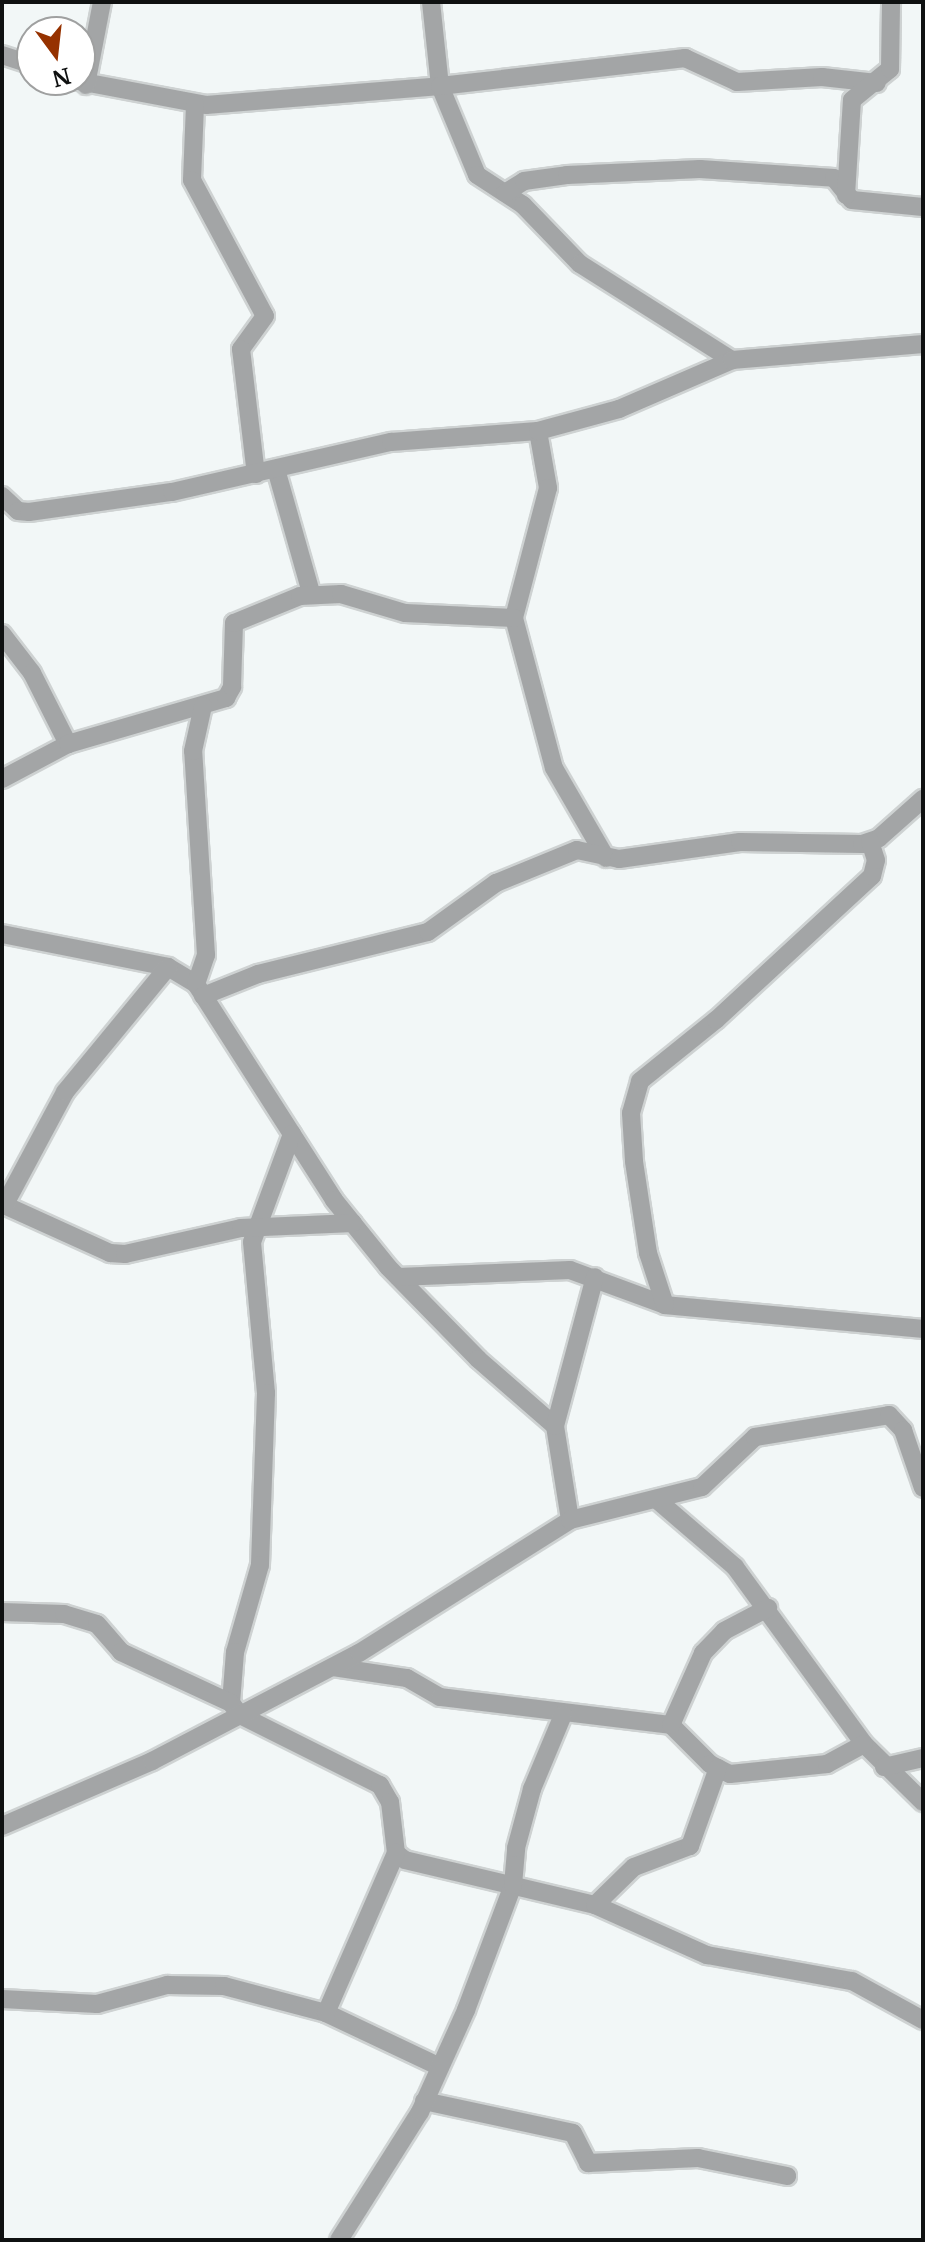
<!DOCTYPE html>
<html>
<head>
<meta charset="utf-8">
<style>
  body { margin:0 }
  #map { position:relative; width:925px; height:2242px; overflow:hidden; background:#f2f7f7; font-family:Merriweather,serif }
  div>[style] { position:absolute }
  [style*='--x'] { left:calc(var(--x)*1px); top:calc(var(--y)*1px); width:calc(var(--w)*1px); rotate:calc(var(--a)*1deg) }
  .roads { filter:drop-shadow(2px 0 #ced2d2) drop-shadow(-2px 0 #ced2d2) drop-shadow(0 2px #ced2d2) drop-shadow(0 -2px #ced2d2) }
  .minor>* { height:18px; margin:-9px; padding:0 9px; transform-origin:9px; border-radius:9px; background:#a3a5a6 }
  span { translate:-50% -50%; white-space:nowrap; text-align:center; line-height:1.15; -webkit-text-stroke:8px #fff; paint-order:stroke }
  .frame { position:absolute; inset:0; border:4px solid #0f1111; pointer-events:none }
  .north { position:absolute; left:16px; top:16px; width:80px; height:80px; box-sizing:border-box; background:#fff; border:2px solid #9fa0a0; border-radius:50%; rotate:165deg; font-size:22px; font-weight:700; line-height:32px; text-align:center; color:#0f1111 }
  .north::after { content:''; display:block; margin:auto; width:28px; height:36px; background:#963200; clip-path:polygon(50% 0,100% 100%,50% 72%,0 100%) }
</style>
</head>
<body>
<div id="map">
  <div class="roads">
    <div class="minor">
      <i style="--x:431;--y:2;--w:84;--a:83.9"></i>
      <i style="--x:440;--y:86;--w:96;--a:67.4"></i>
      <i style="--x:477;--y:175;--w:55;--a:33.1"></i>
      <i style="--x:523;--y:205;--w:82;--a:46"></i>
      <i style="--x:580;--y:264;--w:180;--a:32.3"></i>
      <i style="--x:2;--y:55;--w:32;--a:18"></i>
      <i style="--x:73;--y:80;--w:135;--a:10.6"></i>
      <i style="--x:206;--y:105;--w:235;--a:-4.6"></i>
      <i style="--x:440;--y:86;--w:247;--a:-6.5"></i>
      <i style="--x:685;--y:58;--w:57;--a:24.8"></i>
      <i style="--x:737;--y:82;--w:85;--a:-3.4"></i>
      <i style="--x:822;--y:77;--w:55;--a:6.2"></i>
      <i style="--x:86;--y:85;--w:85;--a:-79.1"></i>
      <i style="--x:195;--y:105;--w:75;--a:92.3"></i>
      <i style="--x:192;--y:180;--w:154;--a:61.8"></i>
      <i style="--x:265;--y:316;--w:41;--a:126"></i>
      <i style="--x:241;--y:349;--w:126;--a:83.2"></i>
      <i style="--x:505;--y:193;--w:22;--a:-32"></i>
      <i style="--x:524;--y:181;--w:43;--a:-7.9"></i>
      <i style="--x:567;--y:175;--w:133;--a:-2.6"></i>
      <i style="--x:700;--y:169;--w:134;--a:3.8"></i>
      <i style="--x:834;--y:178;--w:28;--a:51"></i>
      <i style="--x:852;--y:200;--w:71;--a:5.6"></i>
      <i style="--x:846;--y:195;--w:95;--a:-86.4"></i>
      <i style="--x:852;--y:100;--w:49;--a:-39.2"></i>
      <i style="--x:890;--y:69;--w:67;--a:-89.1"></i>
      <i style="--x:538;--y:431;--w:58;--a:80"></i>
      <i style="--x:548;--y:488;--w:134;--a:104.7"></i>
      <i style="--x:514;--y:618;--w:155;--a:75.1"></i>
      <i style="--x:554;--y:768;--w:104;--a:60"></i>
      <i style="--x:276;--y:469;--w:129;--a:74.2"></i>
      <i style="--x:2;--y:496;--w:22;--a:43"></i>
      <i style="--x:18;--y:511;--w:11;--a:5"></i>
      <i style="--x:29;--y:512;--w:144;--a:-8"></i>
      <i style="--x:172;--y:492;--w:225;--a:-12.9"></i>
      <i style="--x:391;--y:442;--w:147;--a:-4.3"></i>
      <i style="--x:538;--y:431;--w:84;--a:-15.2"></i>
      <i style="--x:619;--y:409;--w:123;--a:-23.4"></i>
      <i style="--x:732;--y:360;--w:192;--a:-4.8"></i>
      <i style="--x:2;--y:634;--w:49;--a:52.4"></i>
      <i style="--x:32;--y:673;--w:80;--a:63.1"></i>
      <i style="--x:2;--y:779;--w:75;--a:-27.9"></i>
      <i style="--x:68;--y:744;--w:165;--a:-16.2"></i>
      <i style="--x:226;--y:698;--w:13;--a:-61"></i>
      <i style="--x:232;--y:687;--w:64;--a:-88.2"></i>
      <i style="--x:234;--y:623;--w:71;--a:-22.2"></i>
      <i style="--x:300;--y:596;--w:41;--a:-2.8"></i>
      <i style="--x:341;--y:594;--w:67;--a:16.5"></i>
      <i style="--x:405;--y:613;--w:109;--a:2.6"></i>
      <i style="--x:2;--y:934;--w:169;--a:11.2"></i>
      <i style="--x:168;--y:967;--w:33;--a:31"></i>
      <i style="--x:196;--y:984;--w:256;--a:57.4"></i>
      <i style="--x:334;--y:1200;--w:86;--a:51.1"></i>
      <i style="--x:388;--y:1267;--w:129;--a:45.6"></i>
      <i style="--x:478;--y:1359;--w:102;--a:41"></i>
      <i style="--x:555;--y:1426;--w:95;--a:80.9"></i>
      <i style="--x:196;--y:984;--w:31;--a:-71"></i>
      <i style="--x:206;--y:955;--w:204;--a:-93.6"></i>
      <i style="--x:193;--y:751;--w:46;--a:-77.5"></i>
      <i style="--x:203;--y:996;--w:59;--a:-21.8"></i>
      <i style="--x:258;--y:974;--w:175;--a:-13.9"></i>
      <i style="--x:428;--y:932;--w:84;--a:-35.8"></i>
      <i style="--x:496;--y:883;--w:87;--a:-22.2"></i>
      <i style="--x:577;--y:850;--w:43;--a:12.1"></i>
      <i style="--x:619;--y:859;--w:122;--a:-8"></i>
      <i style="--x:740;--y:842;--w:122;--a:0.9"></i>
      <i style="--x:862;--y:844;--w:18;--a:-19"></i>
      <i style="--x:879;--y:838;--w:59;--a:-41.6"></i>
      <i style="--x:292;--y:1134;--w:115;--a:110.3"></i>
      <i style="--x:252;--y:1242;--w:152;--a:84.7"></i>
      <i style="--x:266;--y:1393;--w:172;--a:92"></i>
      <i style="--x:260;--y:1565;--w:91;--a:106"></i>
      <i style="--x:235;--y:1652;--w:51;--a:94.5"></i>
      <i style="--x:231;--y:1703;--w:15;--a:53"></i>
      <i style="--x:240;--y:1715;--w:157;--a:26.6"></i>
      <i style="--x:380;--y:1785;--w:20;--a:60"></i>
      <i style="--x:390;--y:1802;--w:51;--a:83.3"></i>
      <i style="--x:396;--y:1853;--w:11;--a:38"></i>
      <i style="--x:405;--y:1860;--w:195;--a:13.3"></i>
      <i style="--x:595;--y:1905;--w:123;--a:24.1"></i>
      <i style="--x:707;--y:1955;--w:147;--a:10.2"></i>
      <i style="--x:852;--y:1981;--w:81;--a:28.8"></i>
      <i style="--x:2;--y:1204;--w:119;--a:24.4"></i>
      <i style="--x:110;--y:1253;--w:15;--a:4"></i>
      <i style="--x:125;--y:1254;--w:119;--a:-12.6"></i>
      <i style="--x:241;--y:1228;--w:112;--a:-2.6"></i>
      <i style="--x:5;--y:1204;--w:127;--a:-61.8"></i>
      <i style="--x:65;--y:1092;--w:162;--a:-50.5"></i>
      <i style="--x:398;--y:1277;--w:172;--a:-2.3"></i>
      <i style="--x:570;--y:1270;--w:101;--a:20.2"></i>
      <i style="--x:665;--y:1305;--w:259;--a:5.3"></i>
      <i style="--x:665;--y:1305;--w:55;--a:-108.1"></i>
      <i style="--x:648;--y:1253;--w:93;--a:-98.7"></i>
      <i style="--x:634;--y:1161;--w:48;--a:-93.6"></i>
      <i style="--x:631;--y:1113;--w:33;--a:-74"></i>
      <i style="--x:640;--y:1081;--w:97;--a:-38.8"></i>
      <i style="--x:716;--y:1020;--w:212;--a:-42.7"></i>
      <i style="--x:872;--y:876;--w:16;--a:-76"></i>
      <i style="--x:876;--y:860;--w:19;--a:-108"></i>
      <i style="--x:555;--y:1426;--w:154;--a:-75"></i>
      <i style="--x:656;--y:1499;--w:104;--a:40.7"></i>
      <i style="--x:735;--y:1567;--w:219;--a:53.9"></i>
      <i style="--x:864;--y:1744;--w:83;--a:44.5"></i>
      <i style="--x:2;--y:1612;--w:62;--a:1.8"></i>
      <i style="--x:64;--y:1614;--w:34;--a:17"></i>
      <i style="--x:97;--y:1624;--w:37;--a:49"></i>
      <i style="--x:121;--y:1652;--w:121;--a:24.9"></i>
      <i style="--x:333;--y:1667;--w:75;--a:8.5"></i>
      <i style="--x:407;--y:1678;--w:38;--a:30"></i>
      <i style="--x:440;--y:1697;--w:233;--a:6.9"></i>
      <i style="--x:671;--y:1725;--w:55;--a:45"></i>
      <i style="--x:710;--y:1764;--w:22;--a:27"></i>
      <i style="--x:730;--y:1774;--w:98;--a:-5.9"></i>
      <i style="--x:827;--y:1764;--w:42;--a:-28.4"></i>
      <i style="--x:671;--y:1725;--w:79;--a:-66"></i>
      <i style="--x:703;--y:1653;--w:30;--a:-46"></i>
      <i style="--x:724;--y:1631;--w:50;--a:-27.6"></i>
      <i style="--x:884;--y:1767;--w:40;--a:-13"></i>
      <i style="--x:2;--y:1826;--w:163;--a:-23.4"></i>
      <i style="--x:152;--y:1761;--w:233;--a:-27.6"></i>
      <i style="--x:359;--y:1653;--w:249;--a:-32.2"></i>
      <i style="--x:570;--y:1520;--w:136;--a:-14"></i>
      <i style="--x:702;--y:1487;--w:73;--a:-43.3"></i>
      <i style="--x:755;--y:1437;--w:136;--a:-9.3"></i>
      <i style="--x:889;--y:1415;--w:21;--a:47"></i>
      <i style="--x:903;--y:1430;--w:61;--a:71"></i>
      <i style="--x:595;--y:1905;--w:54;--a:-44.3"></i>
      <i style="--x:634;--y:1867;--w:60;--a:-20.6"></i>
      <i style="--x:690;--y:1846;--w:83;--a:-70.3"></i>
      <i style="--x:2;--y:1999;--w:95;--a:3"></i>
      <i style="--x:97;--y:2004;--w:73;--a:-15.2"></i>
      <i style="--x:167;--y:1985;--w:57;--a:1"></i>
      <i style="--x:224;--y:1986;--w:106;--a:14.8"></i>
      <i style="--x:326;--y:2013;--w:126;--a:25.3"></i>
      <i style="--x:326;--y:2013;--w:175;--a:-66.4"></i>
      <i style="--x:424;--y:2101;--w:152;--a:12.1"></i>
      <i style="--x:573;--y:2133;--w:34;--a:63"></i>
      <i style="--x:588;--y:2163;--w:110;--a:-2.6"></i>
      <i style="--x:698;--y:2158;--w:91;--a:11.4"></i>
      <i style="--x:339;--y:2240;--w:151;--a:-57.7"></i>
      <i style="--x:420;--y:2112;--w:112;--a:-65.7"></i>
      <i style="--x:466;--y:2010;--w:134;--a:-69.4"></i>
      <i style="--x:513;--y:1885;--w:37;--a:-85"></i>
      <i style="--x:516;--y:1848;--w:61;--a:-74.8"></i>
      <i style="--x:532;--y:1789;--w:80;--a:-67.3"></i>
    </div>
  </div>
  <div class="frame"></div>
  <div class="north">N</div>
</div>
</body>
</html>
